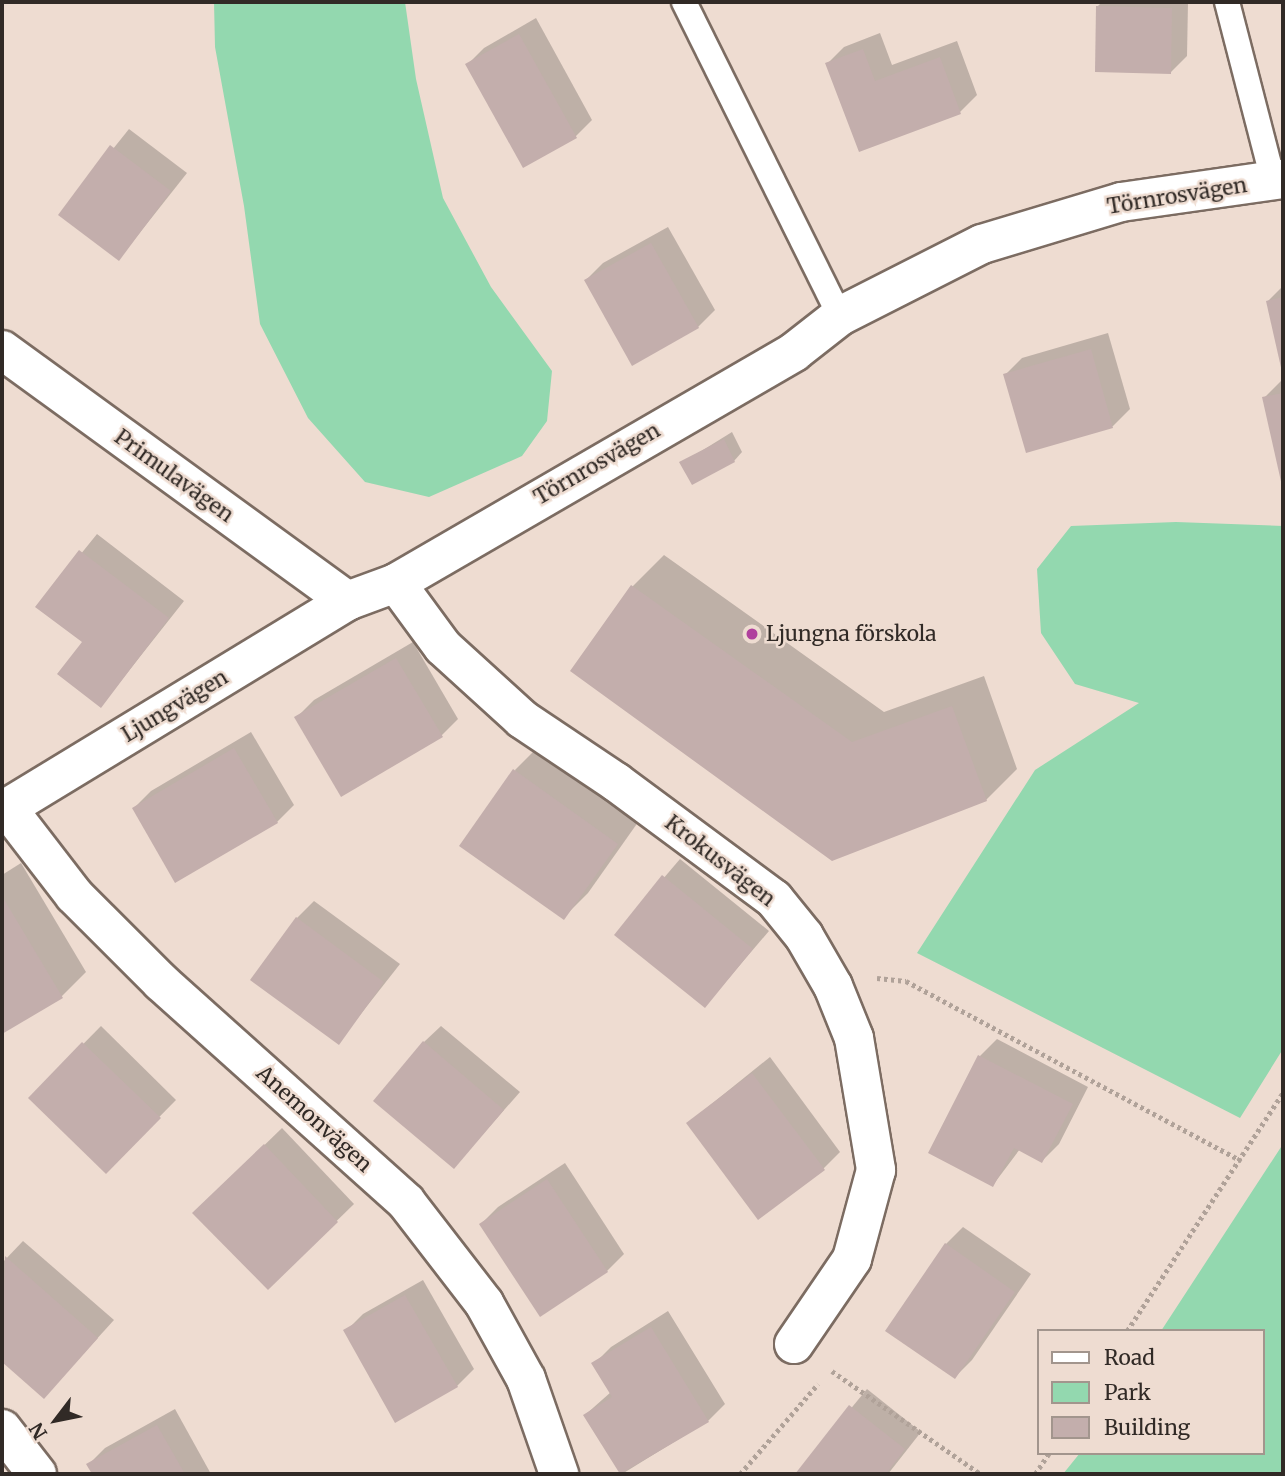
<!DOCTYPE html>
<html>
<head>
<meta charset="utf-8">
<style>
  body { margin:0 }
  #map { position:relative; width:1285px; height:1476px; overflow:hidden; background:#eedcd1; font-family:Merriweather,serif }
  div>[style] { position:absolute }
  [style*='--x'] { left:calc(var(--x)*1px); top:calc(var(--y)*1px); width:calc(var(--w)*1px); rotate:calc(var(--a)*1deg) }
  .green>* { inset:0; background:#93d8af }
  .shadow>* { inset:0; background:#0003 }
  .building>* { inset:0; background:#c3aeac }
  .path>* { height:4.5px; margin-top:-2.25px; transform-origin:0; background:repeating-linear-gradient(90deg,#b0a299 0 3.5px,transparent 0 7px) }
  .roads { filter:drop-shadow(2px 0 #7c6c62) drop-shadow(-2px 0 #7c6c62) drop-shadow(0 2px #7c6c62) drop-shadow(0 -2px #7c6c62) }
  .service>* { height:24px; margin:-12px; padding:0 12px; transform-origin:12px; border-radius:12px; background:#fff }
  .minor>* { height:38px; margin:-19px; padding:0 19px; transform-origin:19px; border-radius:19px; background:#fff }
  .dots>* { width:19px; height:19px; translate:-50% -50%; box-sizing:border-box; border:4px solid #eedcd1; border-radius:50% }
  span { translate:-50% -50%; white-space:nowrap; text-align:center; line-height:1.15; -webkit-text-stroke:5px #eedcd1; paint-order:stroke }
  .street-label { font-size:21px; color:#312a26 }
  .poi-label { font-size:21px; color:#312a26 }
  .left { translate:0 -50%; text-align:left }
  .frame { position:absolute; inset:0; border:4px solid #312a26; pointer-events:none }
  .legend { position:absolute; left:1037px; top:1329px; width:228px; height:126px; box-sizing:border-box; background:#eedcd1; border:2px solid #a2958d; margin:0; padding:9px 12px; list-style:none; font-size:21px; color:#312a26 }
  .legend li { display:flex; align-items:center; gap:14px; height:35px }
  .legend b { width:35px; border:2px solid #a2958d }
  .north { position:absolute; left:21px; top:1385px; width:70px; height:70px; -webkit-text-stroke:5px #eedcd1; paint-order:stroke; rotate:238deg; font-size:19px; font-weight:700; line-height:28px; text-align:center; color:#312a26 }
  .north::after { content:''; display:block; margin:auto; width:24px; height:32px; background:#312a26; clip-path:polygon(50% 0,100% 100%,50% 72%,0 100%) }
</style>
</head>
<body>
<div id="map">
  <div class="green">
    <i style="clip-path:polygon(214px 2px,405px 2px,416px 79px,443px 198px,491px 287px,552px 371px,547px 421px,522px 456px,429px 497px,365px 482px,308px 418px,260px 324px,244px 206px,215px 47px)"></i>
    <i style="clip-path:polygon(1176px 522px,1283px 526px,1283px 1049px,1240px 1118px,917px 953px,1035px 770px,1139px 703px,1075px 684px,1041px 633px,1037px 569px,1071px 526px)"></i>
    <i style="clip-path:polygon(1283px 1144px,1283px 1474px,1063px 1474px,1080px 1453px,1262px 1453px,1262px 1331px,1161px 1331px)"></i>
  </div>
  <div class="shadow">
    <i style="clip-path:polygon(1102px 2px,1188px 2px,1187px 56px,1170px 73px,1098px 6px)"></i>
    <i style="clip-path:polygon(536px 18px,592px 120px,575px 137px,467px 65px,484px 48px)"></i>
    <i style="clip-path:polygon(880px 33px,892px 65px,957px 41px,977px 95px,960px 112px,827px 64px,844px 47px)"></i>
    <i style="clip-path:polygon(129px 129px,187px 173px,119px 259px,60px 215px)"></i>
    <i style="clip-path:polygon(668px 227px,715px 310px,698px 327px,586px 280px,603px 263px)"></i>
    <i style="clip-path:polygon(1283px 286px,1283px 369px,1268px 301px)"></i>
    <i style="clip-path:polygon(1108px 333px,1130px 409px,1113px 426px,1028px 451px,1005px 375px,1022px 358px)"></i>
    <i style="clip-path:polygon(1283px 379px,1283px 483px,1264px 398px)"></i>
    <i style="clip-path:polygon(732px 432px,742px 452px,734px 461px,682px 463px)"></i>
    <i style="clip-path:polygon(97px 534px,184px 601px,101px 706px,84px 641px,38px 607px)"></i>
    <i style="clip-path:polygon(664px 555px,884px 712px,984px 676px,1017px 769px,986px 800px,573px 670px,633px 586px)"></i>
    <i style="clip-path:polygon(413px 642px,458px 719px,441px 736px,297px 717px,314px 700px)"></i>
    <i style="clip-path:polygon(251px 732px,294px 805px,277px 822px,134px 808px,151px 791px)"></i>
    <i style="clip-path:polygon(539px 746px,641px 818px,588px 893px,563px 918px,515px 770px)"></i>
    <i style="clip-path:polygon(680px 859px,769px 931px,705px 1006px,616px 934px)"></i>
    <i style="clip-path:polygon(21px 863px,86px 972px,62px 996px,2px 1032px,2px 875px)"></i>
    <i style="clip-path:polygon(314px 901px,400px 964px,338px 1043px,297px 918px)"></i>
    <i style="clip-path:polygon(101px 1026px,176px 1100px,106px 1171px,30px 1098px)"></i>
    <i style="clip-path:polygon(441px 1026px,520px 1092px,454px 1167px,424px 1042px)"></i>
    <i style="clip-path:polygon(997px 1039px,1088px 1087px,1059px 1144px,1042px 1161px,1020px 1149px,993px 1185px,980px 1056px)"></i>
    <i style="clip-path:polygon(770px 1057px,840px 1152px,823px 1169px,688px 1123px)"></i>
    <i style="clip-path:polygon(282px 1128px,354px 1204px,268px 1288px,212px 1196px)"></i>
    <i style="clip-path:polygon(565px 1163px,624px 1254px,607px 1271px,481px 1224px,498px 1207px)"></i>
    <i style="clip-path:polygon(963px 1227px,1031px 1274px,972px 1360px,955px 1377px,946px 1244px)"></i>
    <i style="clip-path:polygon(23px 1241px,114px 1320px,44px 1397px,2px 1359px,2px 1263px)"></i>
    <i style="clip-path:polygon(423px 1280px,474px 1369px,457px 1386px,346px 1331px,363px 1314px)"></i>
    <i style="clip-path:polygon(668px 1311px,725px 1404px,708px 1421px,622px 1474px,585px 1415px,611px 1392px,594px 1364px,611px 1347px)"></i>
    <i style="clip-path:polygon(867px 1389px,921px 1432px,888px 1474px,797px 1474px)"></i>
    <i style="clip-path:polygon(175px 1409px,211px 1474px,94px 1474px,88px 1465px,105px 1448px)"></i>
  </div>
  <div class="building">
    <i style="clip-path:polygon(1096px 6px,1172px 8px,1171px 74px,1095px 72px)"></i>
    <i style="clip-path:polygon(519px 34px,577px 138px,523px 168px,465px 64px)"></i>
    <i style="clip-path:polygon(863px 49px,875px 81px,940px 57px,961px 114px,859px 152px,825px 63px)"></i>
    <i style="clip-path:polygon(110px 145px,171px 191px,119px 261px,58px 215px)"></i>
    <i style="clip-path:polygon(651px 243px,699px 328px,632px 366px,584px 280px)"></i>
    <i style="clip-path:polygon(1283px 297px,1283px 372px,1282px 372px,1266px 301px)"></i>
    <i style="clip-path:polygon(1091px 349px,1113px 428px,1026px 453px,1003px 374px)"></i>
    <i style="clip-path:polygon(1283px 393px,1283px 486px,1282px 486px,1262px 397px)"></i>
    <i style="clip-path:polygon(724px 439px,735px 462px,692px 485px,679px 462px)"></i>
    <i style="clip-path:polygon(79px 550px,169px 618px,101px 708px,57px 674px,82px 642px,35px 607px)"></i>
    <i style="clip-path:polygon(631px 585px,852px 742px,952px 706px,987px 801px,832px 861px,570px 671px)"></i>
    <i style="clip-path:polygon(396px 658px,443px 737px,341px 797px,294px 717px)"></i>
    <i style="clip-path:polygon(234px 748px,278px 823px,175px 883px,132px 808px)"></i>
    <i style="clip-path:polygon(513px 769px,618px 844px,564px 920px,459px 846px)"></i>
    <i style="clip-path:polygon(662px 875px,753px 949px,705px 1008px,614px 935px)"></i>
    <i style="clip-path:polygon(2px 896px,63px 998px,2px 1034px)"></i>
    <i style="clip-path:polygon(296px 917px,384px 982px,339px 1045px,250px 980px)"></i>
    <i style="clip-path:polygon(423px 1041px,504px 1110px,454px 1169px,373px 1101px)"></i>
    <i style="clip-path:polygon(82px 1042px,161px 1118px,106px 1174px,28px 1098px)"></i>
    <i style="clip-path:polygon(978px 1055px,1073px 1104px,1042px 1163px,1014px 1148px,993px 1187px,928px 1153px)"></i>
    <i style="clip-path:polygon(752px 1073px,825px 1170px,758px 1220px,686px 1123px)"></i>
    <i style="clip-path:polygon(264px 1144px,338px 1222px,268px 1290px,192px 1213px)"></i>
    <i style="clip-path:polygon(547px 1179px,608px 1272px,540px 1317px,479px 1224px)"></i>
    <i style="clip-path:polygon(945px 1243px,1015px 1292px,955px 1379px,885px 1331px)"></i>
    <i style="clip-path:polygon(5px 1256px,98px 1338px,44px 1399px,2px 1362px)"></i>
    <i style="clip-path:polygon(405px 1295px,458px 1387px,395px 1423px,343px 1330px)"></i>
    <i style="clip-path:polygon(651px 1327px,709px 1422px,620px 1474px,583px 1415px,612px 1397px,591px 1363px)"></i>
    <i style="clip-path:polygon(849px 1405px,905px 1449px,886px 1474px,795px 1474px)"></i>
    <i style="clip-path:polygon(157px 1425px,185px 1474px,92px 1474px,86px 1464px)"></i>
  </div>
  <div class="path">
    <i style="--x:877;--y:978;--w:29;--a:6"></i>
    <i style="--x:906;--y:981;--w:380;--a:28.2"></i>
    <i style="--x:1127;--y:1331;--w:285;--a:-56.8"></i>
    <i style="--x:832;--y:1371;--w:181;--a:34.7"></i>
    <i style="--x:740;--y:1474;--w:119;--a:-49.1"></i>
    <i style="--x:1035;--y:1474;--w:25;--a:-56"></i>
  </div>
  <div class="roads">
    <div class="service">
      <i style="--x:684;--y:2;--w:351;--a:63.6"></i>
      <i style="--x:1227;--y:2;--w:184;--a:75.5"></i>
    </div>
    <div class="minor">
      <i style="--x:2;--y:350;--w:427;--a:36"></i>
      <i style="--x:396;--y:583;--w:79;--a:53.7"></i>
      <i style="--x:443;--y:647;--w:107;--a:42.3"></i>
      <i style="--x:522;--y:719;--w:113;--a:33.8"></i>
      <i style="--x:616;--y:782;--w:197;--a:36.5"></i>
      <i style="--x:774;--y:899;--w:48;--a:51"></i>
      <i style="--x:804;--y:936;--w:58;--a:59.9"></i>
      <i style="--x:833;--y:986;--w:56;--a:68"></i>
      <i style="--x:854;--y:1038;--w:134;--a:80.5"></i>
      <i style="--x:876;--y:1170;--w:92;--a:105.1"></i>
      <i style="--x:852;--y:1259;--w:103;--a:124.3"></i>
      <i style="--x:7;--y:808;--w:110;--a:52.4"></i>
      <i style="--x:74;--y:895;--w:123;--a:45"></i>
      <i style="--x:161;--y:982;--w:329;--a:41.9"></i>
      <i style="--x:406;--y:1202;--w:128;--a:52.3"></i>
      <i style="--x:484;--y:1303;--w:87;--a:61.1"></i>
      <i style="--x:526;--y:1379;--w:101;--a:70.8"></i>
      <i style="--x:2;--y:811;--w:404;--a:-31.3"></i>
      <i style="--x:347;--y:601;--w:52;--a:-20.2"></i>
      <i style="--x:396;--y:583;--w:460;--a:-30.1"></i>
      <i style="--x:794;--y:352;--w:58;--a:-38"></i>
      <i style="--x:840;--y:316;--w:159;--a:-26.9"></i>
      <i style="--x:982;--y:244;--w:145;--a:-16.8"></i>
      <i style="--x:1121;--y:202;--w:164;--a:-8.1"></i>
      <i style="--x:2;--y:1429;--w:57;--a:52.1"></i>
    </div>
  </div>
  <div class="dots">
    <i style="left:752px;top:634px;background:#b0409d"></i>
  </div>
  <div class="street-label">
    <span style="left:1177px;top:196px;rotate:-9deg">Törnrosvägen</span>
    <span style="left:597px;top:464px;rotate:-30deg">Törnrosvägen</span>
    <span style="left:174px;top:476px;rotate:36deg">Primulavägen</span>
    <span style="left:175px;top:706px;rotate:-31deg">Ljungvägen</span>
    <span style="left:720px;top:861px;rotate:38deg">Krokusvägen</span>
    <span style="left:314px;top:1119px;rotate:42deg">Anemonvägen</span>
  </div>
  <div class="poi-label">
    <span class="left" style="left:766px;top:634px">Ljungna förskola</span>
  </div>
  <div class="frame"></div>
  <ul class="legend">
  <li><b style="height:9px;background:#fff"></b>Road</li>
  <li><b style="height:19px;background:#93d8af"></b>Park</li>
  <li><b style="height:19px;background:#c3aeac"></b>Building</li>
  </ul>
  <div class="north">N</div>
</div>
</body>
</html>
